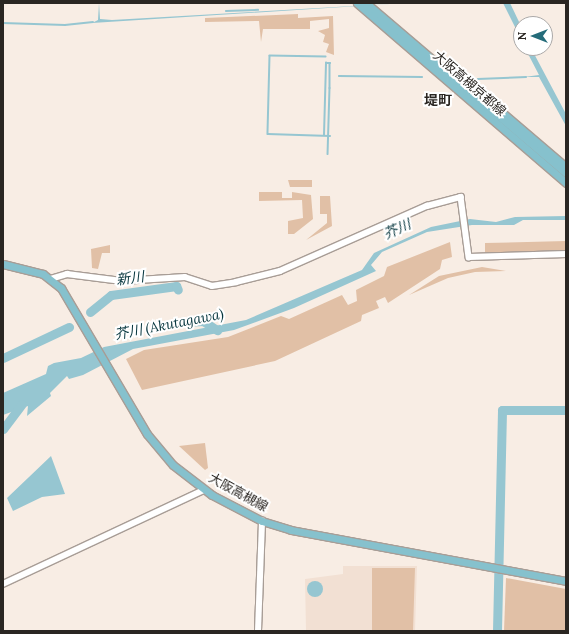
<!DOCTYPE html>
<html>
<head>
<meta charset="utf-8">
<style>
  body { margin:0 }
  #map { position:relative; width:569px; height:634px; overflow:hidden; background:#f8ede4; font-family:Lora,"Noto Sans JP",serif }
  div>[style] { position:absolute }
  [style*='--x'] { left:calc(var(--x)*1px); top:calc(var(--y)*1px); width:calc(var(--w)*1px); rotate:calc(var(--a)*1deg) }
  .built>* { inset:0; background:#f2e0d3 }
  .green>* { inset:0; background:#e1c0a6 }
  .water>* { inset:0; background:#96c6d1 }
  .round { border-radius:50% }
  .stream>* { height:1.5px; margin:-0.75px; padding:0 0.75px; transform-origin:0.75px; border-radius:0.75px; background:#96c6d1 }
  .river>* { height:9px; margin:-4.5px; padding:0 4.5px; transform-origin:4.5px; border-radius:4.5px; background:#96c6d1 }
  .roads { filter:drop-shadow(1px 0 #a89d96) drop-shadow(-1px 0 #a89d96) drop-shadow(0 1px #a89d96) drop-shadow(0 -1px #a89d96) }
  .tertiary>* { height:5.5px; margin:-2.75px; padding:0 2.75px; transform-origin:2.75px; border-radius:2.75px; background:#fff }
  .primary>* { height:7px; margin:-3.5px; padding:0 3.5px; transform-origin:3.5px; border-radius:3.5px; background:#86c1cd }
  span { translate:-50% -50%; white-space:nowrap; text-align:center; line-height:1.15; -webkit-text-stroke:4px #fff; paint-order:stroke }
  .street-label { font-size:13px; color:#2a2622 }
  .neighbourhood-label { font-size:14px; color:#2a2622; font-weight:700 }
  .water-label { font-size:14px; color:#08373f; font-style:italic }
  .frame { position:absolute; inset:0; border:4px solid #2a2622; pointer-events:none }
  .north { position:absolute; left:513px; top:16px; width:40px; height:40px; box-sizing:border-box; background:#fff; border:1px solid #aaa8a7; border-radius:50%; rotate:270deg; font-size:11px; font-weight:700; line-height:16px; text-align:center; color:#2a2622 }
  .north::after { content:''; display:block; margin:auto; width:14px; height:18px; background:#256c7a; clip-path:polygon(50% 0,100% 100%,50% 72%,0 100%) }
</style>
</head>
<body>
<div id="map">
  <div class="built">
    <i style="clip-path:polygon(343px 566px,417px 566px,415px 631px,306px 631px,305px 579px,343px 574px)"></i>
  </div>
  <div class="green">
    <i style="clip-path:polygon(298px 14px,298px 18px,333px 16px,334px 55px,326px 52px,329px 44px,323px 42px,325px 35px,318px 31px,329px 28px,329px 19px,310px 21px,310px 29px,263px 29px,261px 42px,259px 21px,205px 22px,205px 18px)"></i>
    <i style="clip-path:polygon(288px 180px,312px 180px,312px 187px,290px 187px)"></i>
    <i style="clip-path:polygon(259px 192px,282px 192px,282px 198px,292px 198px,292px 192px,311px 195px,313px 219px,294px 234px,288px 234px,288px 221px,303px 218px,302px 200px,259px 201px)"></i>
    <i style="clip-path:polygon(320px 196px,330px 196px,332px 226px,306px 240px,327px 223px,327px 214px,320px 214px)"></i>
    <i style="clip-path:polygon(566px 241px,566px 251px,485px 253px,485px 243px)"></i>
    <i style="clip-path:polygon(450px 242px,452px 257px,442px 260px,440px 269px,388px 303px,385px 297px,376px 301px,379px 308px,362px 315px,361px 321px,275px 361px,142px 390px,126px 359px,144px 350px,228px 337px,281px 316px,289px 319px,342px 295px,348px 305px,357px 301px,356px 290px,384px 276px,387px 267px)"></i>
    <i style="clip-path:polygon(110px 245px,110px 253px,102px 253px,98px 269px,92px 268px,91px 249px)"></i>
    <i style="clip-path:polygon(482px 267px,506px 271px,475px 272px,448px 278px,409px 295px,439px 276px)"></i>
    <i style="clip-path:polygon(205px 443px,208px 468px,205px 470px,179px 446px)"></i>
    <i style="clip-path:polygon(372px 568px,415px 568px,413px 631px,372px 631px)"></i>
    <i style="clip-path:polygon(506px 578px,566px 589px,566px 631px,504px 631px)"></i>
  </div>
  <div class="water">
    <i style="clip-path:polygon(99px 3px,100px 19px,112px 20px,405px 3px,92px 23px,98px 20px)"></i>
    <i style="clip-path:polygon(503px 3px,510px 3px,521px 26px,521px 39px)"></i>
    <i style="clip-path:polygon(525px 48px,531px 48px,566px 114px,566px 126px,539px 77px,524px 77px,539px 75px)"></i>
    <i style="clip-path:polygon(566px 216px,566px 220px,523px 220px,514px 225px,472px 225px,427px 232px,382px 252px,371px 265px,376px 271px,294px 308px,234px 330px,133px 349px,83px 375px,69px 379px,67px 376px,50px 393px,51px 396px,27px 416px,28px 406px,3px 415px,3px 393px,46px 374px,48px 366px,54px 363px,81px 358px,104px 347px,246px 320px,362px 270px,374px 253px,431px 227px,470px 219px,496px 222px,515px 217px)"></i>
    <i style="clip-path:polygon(51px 456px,65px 494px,42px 497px,13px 511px,7px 498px)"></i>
    <i class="round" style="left:307px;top:581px;width:16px;height:16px"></i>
  </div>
  <div class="stream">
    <i style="--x:226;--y:11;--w:32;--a:-2"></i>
    <i style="--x:3;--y:23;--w:62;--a:1.8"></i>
    <i style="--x:65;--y:25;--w:28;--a:-6"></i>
    <i style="--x:326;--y:57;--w:56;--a:-179"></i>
    <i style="--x:270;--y:56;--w:78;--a:91.5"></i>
    <i style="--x:268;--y:134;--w:62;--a:1.8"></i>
    <i style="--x:339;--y:76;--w:83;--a:0.7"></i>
    <i style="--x:478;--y:79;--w:48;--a:-2.4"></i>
    <i style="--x:324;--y:135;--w:72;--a:-88.4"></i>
    <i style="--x:326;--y:63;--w:4;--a:0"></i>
    <i style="--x:330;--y:63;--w:25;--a:90"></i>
    <i style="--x:330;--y:88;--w:66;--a:91.7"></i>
  </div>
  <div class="river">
    <i style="--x:90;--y:312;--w:27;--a:-39"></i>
    <i style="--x:111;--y:295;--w:66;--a:-7.9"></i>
    <i style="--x:176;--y:286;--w:4;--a:63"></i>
    <i style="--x:184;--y:322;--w:19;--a:-3"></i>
    <i style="--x:203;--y:321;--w:17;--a:33"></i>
    <i style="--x:3;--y:358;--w:73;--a:-25.2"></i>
    <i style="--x:3;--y:429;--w:31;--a:-53"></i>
    <i style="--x:497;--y:631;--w:221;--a:-88.7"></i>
    <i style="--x:502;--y:410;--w:64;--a:0"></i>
  </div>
  <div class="roads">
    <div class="tertiary">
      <i style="--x:51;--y:279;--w:17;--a:-17"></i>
      <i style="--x:67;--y:274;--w:55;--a:7.3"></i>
      <i style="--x:122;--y:281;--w:63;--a:-3.6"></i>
      <i style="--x:185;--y:277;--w:28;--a:18"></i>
      <i style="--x:212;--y:286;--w:24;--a:-9"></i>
      <i style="--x:236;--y:282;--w:45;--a:-14"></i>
      <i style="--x:280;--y:271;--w:161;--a:-23.9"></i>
      <i style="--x:427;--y:206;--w:35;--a:-15"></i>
      <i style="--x:461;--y:197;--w:61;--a:82.4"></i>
      <i style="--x:469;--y:257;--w:97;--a:-1.8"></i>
      <i style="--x:3;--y:584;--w:222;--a:-25.1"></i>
      <i style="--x:258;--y:631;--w:110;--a:-87.9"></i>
    </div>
    <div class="primary">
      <i style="--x:357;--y:3;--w:276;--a:40.7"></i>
      <i style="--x:366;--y:3;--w:262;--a:40.4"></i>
      <i style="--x:464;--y:80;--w:134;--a:40.5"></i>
      <i style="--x:3;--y:264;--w:41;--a:14"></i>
      <i style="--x:43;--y:274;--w:23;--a:38"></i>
      <i style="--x:61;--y:288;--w:169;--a:59.5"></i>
      <i style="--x:147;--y:434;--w:40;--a:50"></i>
      <i style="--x:173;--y:465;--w:49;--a:37.6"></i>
      <i style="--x:212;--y:495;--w:56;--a:27.5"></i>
      <i style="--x:262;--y:521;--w:30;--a:17"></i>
      <i style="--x:291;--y:530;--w:280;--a:10.5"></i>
    </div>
  </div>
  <div class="street-label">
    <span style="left:469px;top:84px;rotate:41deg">大阪高槻京都線</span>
    <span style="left:238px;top:493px;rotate:29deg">大阪高槻線</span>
  </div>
  <div class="neighbourhood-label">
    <span style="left:438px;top:100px">堤町</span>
  </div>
  <div class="water-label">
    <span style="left:397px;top:229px;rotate:-24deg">芥川</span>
    <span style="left:130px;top:278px;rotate:-8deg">新川</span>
    <span style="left:169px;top:324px;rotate:-11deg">芥川 (Akutagawa)</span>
  </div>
  <div class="frame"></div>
  <div class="north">N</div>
</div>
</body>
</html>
